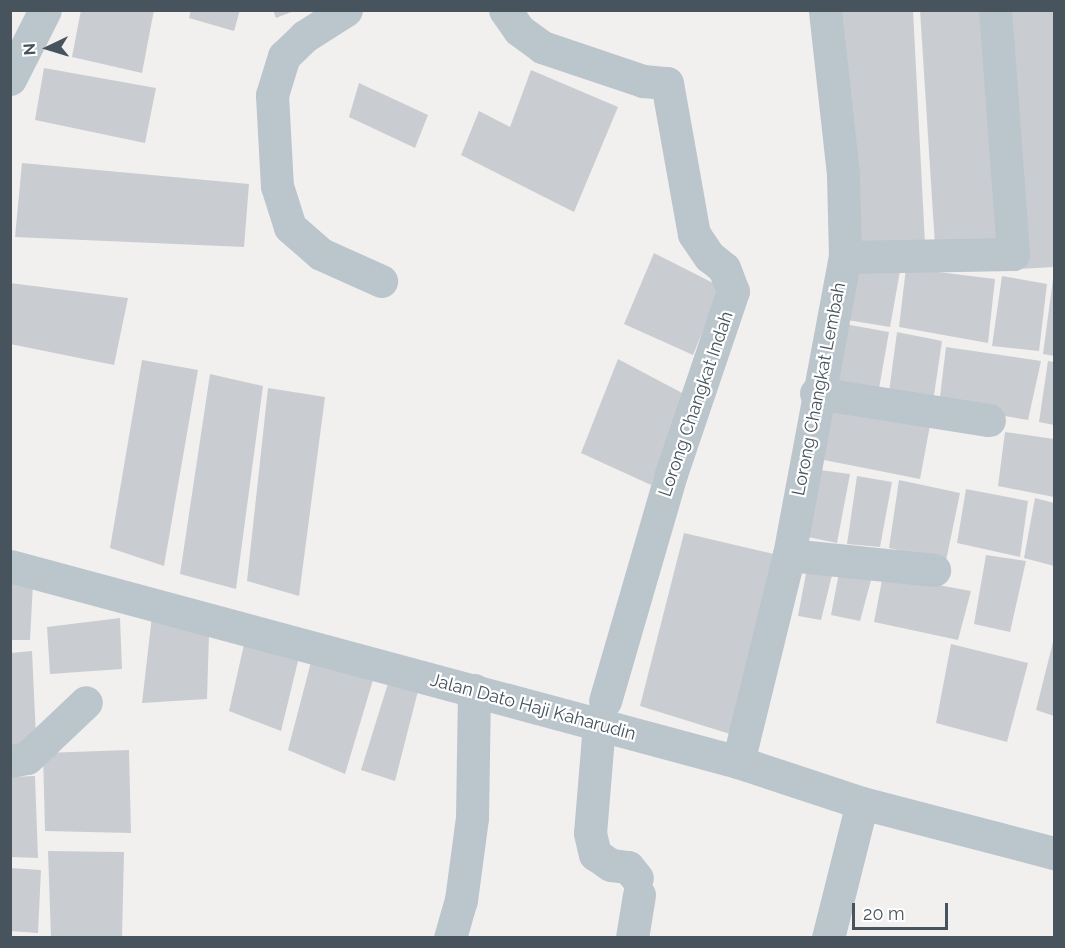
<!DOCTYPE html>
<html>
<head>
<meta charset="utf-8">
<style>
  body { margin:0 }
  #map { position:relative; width:1065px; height:948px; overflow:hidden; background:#f2efef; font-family:Raleway,sans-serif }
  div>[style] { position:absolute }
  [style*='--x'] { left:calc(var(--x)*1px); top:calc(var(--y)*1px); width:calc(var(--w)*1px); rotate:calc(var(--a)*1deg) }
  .building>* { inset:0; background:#c9cdd2 }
  .minor>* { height:33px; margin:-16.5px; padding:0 16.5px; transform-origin:16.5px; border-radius:16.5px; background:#bbc5cc }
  span { translate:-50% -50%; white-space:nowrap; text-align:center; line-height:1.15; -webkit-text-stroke:4.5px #fff; paint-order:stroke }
  .street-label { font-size:18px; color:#47545d }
  .frame { position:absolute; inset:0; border:12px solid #47545d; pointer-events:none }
  .north { position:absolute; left:18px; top:18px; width:60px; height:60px; -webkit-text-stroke:4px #fff; paint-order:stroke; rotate:266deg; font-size:16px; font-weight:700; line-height:24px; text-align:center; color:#47545d }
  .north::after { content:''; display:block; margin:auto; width:21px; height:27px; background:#47545d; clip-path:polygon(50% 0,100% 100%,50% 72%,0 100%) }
  .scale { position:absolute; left:852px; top:903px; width:96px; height:27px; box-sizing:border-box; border:3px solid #47545d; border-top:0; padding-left:8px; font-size:18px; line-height:21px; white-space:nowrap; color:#47545d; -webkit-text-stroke:4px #fff; paint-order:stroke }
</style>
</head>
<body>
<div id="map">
  <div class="building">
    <i style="clip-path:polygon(81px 10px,154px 10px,142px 73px,72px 57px)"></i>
    <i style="clip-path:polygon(191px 10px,240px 10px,234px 31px,189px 18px)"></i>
    <i style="clip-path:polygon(273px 10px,294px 10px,294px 11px,276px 18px)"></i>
    <i style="clip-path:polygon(837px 10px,913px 10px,925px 244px,854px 244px)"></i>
    <i style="clip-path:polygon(920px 10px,987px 10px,1003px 247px,935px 246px)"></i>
    <i style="clip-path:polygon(1001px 10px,1054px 10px,1054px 267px,1019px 269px)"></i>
    <i style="clip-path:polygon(44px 68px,156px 88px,145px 143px,35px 120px)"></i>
    <i style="clip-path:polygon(531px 70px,618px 107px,574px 212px,461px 155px,479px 111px,510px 127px)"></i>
    <i style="clip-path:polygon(359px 83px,428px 115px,415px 148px,349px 117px)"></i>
    <i style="clip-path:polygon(22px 163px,249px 184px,244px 247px,15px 237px)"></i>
    <i style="clip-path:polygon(654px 253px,721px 287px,693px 355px,624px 324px)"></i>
    <i style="clip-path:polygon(851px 263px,901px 266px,890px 327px,841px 319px)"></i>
    <i style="clip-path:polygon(906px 268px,995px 279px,988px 343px,899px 327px)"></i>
    <i style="clip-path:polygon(1002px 276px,1047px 284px,1039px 351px,992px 346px)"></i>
    <i style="clip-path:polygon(1053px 279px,1054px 279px,1054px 356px,1043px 354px)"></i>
    <i style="clip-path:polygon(10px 283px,128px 298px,114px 365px,10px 344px)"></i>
    <i style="clip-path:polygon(839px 323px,889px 332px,878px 394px,829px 385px)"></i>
    <i style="clip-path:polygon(897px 332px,942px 341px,933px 402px,889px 392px)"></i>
    <i style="clip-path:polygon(946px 347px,1041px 361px,1028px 420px,939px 405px)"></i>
    <i style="clip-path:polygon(618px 359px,684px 394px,651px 485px,581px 453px)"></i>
    <i style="clip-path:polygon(142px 360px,198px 370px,164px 566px,110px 548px)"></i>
    <i style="clip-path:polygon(1048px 361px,1054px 362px,1054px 425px,1039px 422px)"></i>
    <i style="clip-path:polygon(210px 374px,263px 386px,236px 589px,180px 574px)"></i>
    <i style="clip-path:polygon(268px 388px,325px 397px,299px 596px,247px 581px)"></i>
    <i style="clip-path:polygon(832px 403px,931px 420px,920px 479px,824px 460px)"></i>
    <i style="clip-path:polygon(1005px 432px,1054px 439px,1054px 497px,998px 486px)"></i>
    <i style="clip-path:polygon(820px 470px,850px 474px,837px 543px,808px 537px)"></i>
    <i style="clip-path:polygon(857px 476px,892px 482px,880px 547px,847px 544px)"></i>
    <i style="clip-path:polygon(899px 480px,960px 493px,946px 561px,889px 548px)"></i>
    <i style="clip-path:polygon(966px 489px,1028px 501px,1020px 557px,957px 543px)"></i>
    <i style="clip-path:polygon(1035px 498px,1054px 503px,1054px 566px,1024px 558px)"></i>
    <i style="clip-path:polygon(684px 533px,774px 554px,730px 734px,640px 706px)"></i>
    <i style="clip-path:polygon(986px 555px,1026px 561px,1010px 632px,974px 624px)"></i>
    <i style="clip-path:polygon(808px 563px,834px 567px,821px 620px,798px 616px)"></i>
    <i style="clip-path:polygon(840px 567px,873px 573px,860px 621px,831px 615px)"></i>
    <i style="clip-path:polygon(883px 575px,971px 591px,958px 640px,874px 622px)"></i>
    <i style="clip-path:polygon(10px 577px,33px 583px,30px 640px,10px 640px)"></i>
    <i style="clip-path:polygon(152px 616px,209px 634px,207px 699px,142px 703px)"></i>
    <i style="clip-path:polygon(120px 618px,122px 669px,50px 674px,47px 627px)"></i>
    <i style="clip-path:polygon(1054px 638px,1054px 716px,1036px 710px)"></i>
    <i style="clip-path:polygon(245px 640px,299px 657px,281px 731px,229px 711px)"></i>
    <i style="clip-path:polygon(951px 644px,1028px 663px,1007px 742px,936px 723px)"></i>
    <i style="clip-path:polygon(32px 651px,36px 737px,10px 747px,10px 653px)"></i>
    <i style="clip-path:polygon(312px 658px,373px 680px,345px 774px,288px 750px)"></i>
    <i style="clip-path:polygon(390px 677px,418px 691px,395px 781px,361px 770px)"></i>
    <i style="clip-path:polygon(129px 750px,131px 833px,45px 831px,43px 753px)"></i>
    <i style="clip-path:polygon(35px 776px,38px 858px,10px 857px,10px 777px)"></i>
    <i style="clip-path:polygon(48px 851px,124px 852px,122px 938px,51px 938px)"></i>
    <i style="clip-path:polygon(10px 868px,41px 870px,38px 933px,10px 931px)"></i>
  </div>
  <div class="minor">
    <i style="--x:346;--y:10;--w:49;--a:147.6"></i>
    <i style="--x:305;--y:36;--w:29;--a:136"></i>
    <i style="--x:284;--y:56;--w:41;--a:107.1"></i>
    <i style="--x:272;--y:95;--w:91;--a:86.9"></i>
    <i style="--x:277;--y:186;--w:43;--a:72.4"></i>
    <i style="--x:290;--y:227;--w:41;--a:41.1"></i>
    <i style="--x:321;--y:254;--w:66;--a:24.2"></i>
    <i style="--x:505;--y:10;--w:24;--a:55"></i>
    <i style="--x:519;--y:30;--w:29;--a:36"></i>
    <i style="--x:542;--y:47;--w:107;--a:18.6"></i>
    <i style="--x:643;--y:81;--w:24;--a:5"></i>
    <i style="--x:667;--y:83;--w:153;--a:79.9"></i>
    <i style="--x:694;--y:234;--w:27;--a:56"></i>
    <i style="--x:709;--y:256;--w:19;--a:39"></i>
    <i style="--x:724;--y:268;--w:25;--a:69"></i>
    <i style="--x:733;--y:291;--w:193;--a:108.7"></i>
    <i style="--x:671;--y:474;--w:236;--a:106.2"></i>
    <i style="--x:10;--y:79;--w:77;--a:-63.1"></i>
    <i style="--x:845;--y:257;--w:168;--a:-1"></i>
    <i style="--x:1013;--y:254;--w:245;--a:-94.2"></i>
    <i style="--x:816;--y:393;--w:175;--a:8.9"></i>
    <i style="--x:789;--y:555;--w:146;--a:5.9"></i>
    <i style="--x:10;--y:566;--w:754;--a:15.07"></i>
    <i style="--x:738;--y:762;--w:131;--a:18.3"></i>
    <i style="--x:862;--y:803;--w:198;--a:14.6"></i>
    <i style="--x:599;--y:724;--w:109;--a:94.7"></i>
    <i style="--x:590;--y:833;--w:22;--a:77"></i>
    <i style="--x:595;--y:854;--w:19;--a:35"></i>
    <i style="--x:611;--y:865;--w:17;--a:7"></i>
    <i style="--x:628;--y:867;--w:14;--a:51"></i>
    <i style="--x:10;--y:761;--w:17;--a:-10"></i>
    <i style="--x:27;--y:758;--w:81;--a:-43.5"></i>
    <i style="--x:738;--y:762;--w:213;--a:-76.2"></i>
    <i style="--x:789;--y:555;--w:303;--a:-79.4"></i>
    <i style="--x:845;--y:257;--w:83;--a:-91.4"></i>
    <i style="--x:843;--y:174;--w:165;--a:-96.3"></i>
    <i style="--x:450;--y:938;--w:40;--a:-74"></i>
    <i style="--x:461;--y:900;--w:83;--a:-82.4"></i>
    <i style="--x:472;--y:818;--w:128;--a:-89.1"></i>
    <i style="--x:632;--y:938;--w:44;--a:-80.8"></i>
    <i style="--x:828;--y:938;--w:139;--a:-75.9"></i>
  </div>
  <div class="street-label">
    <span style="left:819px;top:389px;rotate:-79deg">Lorong Changkat Lembah</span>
    <span style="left:696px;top:404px;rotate:-71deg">Lorong Changkat Indah</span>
    <span style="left:533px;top:707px;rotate:15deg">Jalan Dato Haji Kaharudin</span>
  </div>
  <div class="frame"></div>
  <div class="north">N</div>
  <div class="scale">20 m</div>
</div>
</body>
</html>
